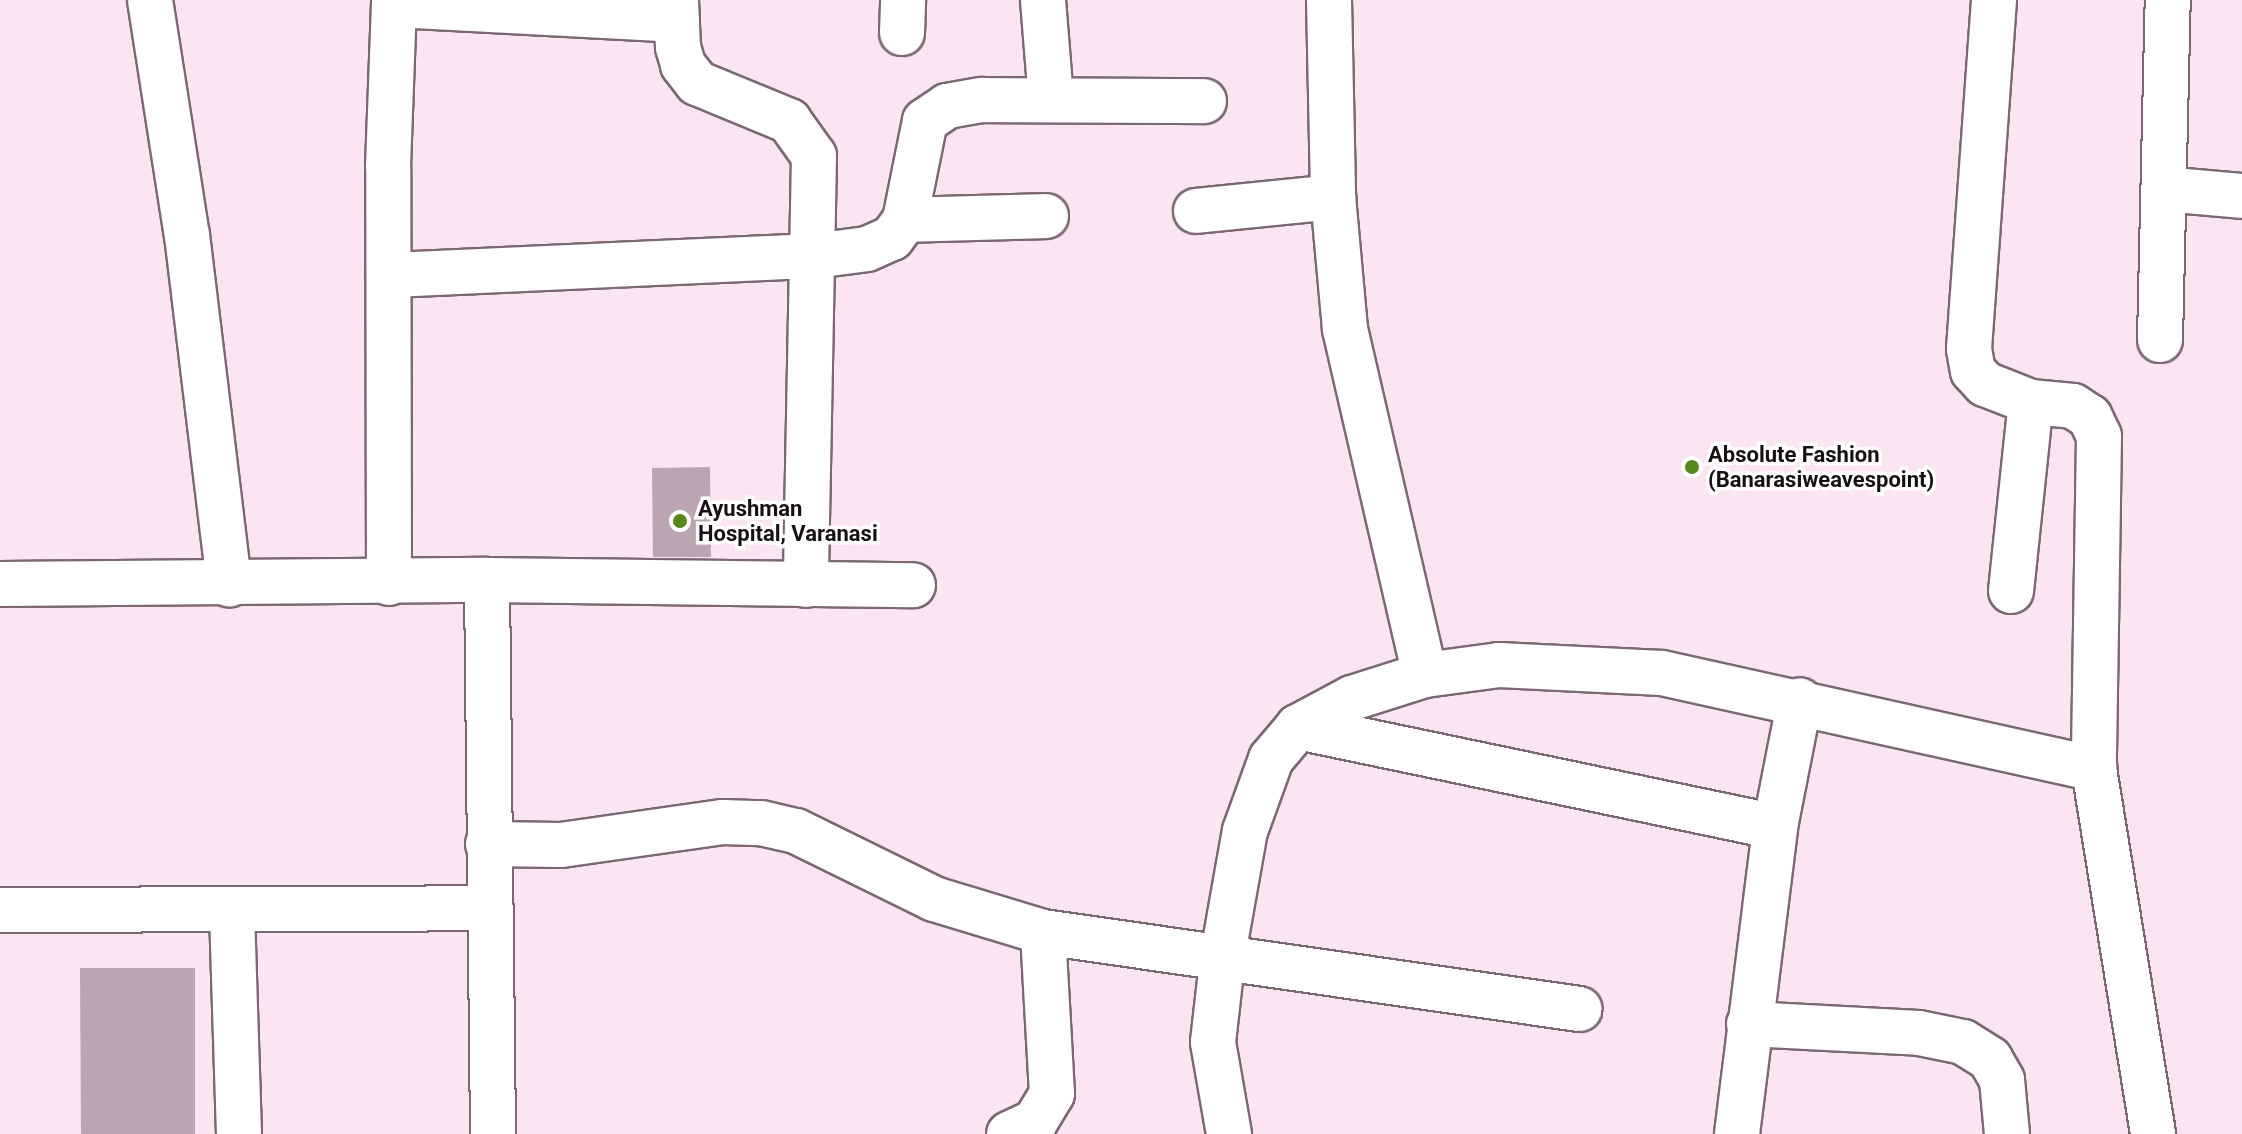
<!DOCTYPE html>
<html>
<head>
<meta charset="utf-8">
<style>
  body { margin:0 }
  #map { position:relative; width:2242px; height:1134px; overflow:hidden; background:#fae5f1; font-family:Roboto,sans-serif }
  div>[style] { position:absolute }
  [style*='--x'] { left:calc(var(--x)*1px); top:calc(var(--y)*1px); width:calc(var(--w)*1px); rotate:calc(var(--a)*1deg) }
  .building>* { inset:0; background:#baa5b1 }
  .roads { filter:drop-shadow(2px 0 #7b6873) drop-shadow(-2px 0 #7b6873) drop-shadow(0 2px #7b6873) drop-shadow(0 -2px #7b6873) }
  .minor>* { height:44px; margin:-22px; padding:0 22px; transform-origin:22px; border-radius:22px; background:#fff }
  .dots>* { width:22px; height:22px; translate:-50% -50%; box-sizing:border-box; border:4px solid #fff; border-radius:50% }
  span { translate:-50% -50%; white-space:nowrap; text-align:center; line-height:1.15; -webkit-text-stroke:7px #fff; paint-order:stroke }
  .poi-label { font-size:22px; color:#160f13; font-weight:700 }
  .left { translate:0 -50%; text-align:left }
</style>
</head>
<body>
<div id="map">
  <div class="building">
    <i style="clip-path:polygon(710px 467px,711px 557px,653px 557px,652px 468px)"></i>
    <i style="clip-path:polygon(80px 968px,195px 968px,195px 1134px,81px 1134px)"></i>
  </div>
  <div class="roads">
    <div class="minor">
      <i style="--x:150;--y:0;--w:238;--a:81.1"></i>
      <i style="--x:187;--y:235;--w:352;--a:83.1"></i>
      <i style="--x:676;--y:0;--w:47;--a:87.6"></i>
      <i style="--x:678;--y:47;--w:19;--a:74"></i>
      <i style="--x:683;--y:65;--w:23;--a:52"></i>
      <i style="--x:697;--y:83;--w:100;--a:22.4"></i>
      <i style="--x:789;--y:121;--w:43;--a:54.5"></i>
      <i style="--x:814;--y:156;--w:429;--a:91.1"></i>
      <i style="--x:1043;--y:0;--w:100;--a:85.4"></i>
      <i style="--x:1329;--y:0;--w:197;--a:88.8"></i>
      <i style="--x:1333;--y:197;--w:133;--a:84.8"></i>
      <i style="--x:1345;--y:329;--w:355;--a:77"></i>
      <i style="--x:1994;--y:0;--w:350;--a:94.1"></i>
      <i style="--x:1969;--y:349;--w:22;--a:80"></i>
      <i style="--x:1973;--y:371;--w:18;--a:47"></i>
      <i style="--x:1985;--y:384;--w:49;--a:21.4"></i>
      <i style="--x:2031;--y:402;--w:42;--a:5.4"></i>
      <i style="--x:2073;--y:406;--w:20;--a:33"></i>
      <i style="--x:2090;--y:417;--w:21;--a:65"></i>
      <i style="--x:2099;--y:436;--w:333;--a:90.9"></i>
      <i style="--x:394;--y:5;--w:283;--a:3"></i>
      <i style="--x:902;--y:33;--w:33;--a:-88"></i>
      <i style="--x:2164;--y:189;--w:78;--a:5.1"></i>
      <i style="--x:1196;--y:211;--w:138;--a:-5.8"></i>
      <i style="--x:905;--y:220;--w:141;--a:-1.6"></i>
      <i style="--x:392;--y:275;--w:422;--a:-2.6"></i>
      <i style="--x:814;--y:256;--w:53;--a:-7.5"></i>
      <i style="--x:867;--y:249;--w:27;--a:-24"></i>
      <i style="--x:892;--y:238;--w:22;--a:-54"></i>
      <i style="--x:905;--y:220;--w:101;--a:-78.6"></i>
      <i style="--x:925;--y:121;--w:27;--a:-34"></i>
      <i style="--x:947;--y:106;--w:36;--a:-10"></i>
      <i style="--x:982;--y:100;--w:222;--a:0.3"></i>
      <i style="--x:2160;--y:340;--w:340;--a:-88.7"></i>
      <i style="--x:487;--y:580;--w:554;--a:89.38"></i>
      <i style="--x:389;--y:583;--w:416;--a:-90.1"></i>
      <i style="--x:388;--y:167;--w:167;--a:-87.9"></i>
      <i style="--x:0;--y:584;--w:487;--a:-0.5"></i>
      <i style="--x:487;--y:580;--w:426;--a:0.7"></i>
      <i style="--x:2011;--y:591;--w:190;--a:-84"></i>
      <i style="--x:1298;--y:727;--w:487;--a:11.8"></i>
      <i style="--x:488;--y:844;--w:73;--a:0.8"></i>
      <i style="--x:561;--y:845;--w:164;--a:-8.1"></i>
      <i style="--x:723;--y:822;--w:38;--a:2"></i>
      <i style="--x:761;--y:823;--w:36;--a:13"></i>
      <i style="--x:796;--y:831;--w:154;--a:26.2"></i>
      <i style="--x:934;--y:899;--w:114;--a:16.8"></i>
      <i style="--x:1043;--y:932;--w:542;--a:8.17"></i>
      <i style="--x:0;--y:910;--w:487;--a:-0.2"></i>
      <i style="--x:232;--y:912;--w:222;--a:88.2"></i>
      <i style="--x:1749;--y:1024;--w:170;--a:3"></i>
      <i style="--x:1919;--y:1033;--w:45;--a:11.6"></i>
      <i style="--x:1963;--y:1042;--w:32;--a:32"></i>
      <i style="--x:1990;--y:1059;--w:24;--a:60"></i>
      <i style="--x:2002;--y:1080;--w:54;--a:84.7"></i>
      <i style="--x:1009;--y:1134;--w:29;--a:-25"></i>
      <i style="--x:1035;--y:1122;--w:33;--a:-59"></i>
      <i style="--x:1052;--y:1094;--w:162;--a:-93.2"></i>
      <i style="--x:1229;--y:1134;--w:93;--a:-99.9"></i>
      <i style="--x:1213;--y:1042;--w:89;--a:-83.5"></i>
      <i style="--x:1223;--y:954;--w:125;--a:-79.9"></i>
      <i style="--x:1245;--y:831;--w:77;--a:-70.1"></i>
      <i style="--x:1271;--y:759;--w:42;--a:-49.8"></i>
      <i style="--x:1298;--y:727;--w:61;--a:-28.2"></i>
      <i style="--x:1352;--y:698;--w:77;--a:-17.5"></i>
      <i style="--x:1425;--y:675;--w:75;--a:-7.7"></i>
      <i style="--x:1499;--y:665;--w:163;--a:2.8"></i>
      <i style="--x:1662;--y:673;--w:443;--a:12.5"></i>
      <i style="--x:2094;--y:769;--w:370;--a:80.8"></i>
      <i style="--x:1737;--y:1134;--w:309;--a:-82.9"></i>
      <i style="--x:1775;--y:827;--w:129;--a:-78.9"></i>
    </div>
  </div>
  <div class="dots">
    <i style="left:1692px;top:467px;background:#57881e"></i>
    <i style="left:680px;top:521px;background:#57881e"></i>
  </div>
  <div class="poi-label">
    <span class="left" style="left:1708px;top:467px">Absolute Fashion<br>(Banarasiweavespoint)</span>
    <span class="left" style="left:698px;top:521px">Ayushman<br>Hospital, Varanasi</span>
  </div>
</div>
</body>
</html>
